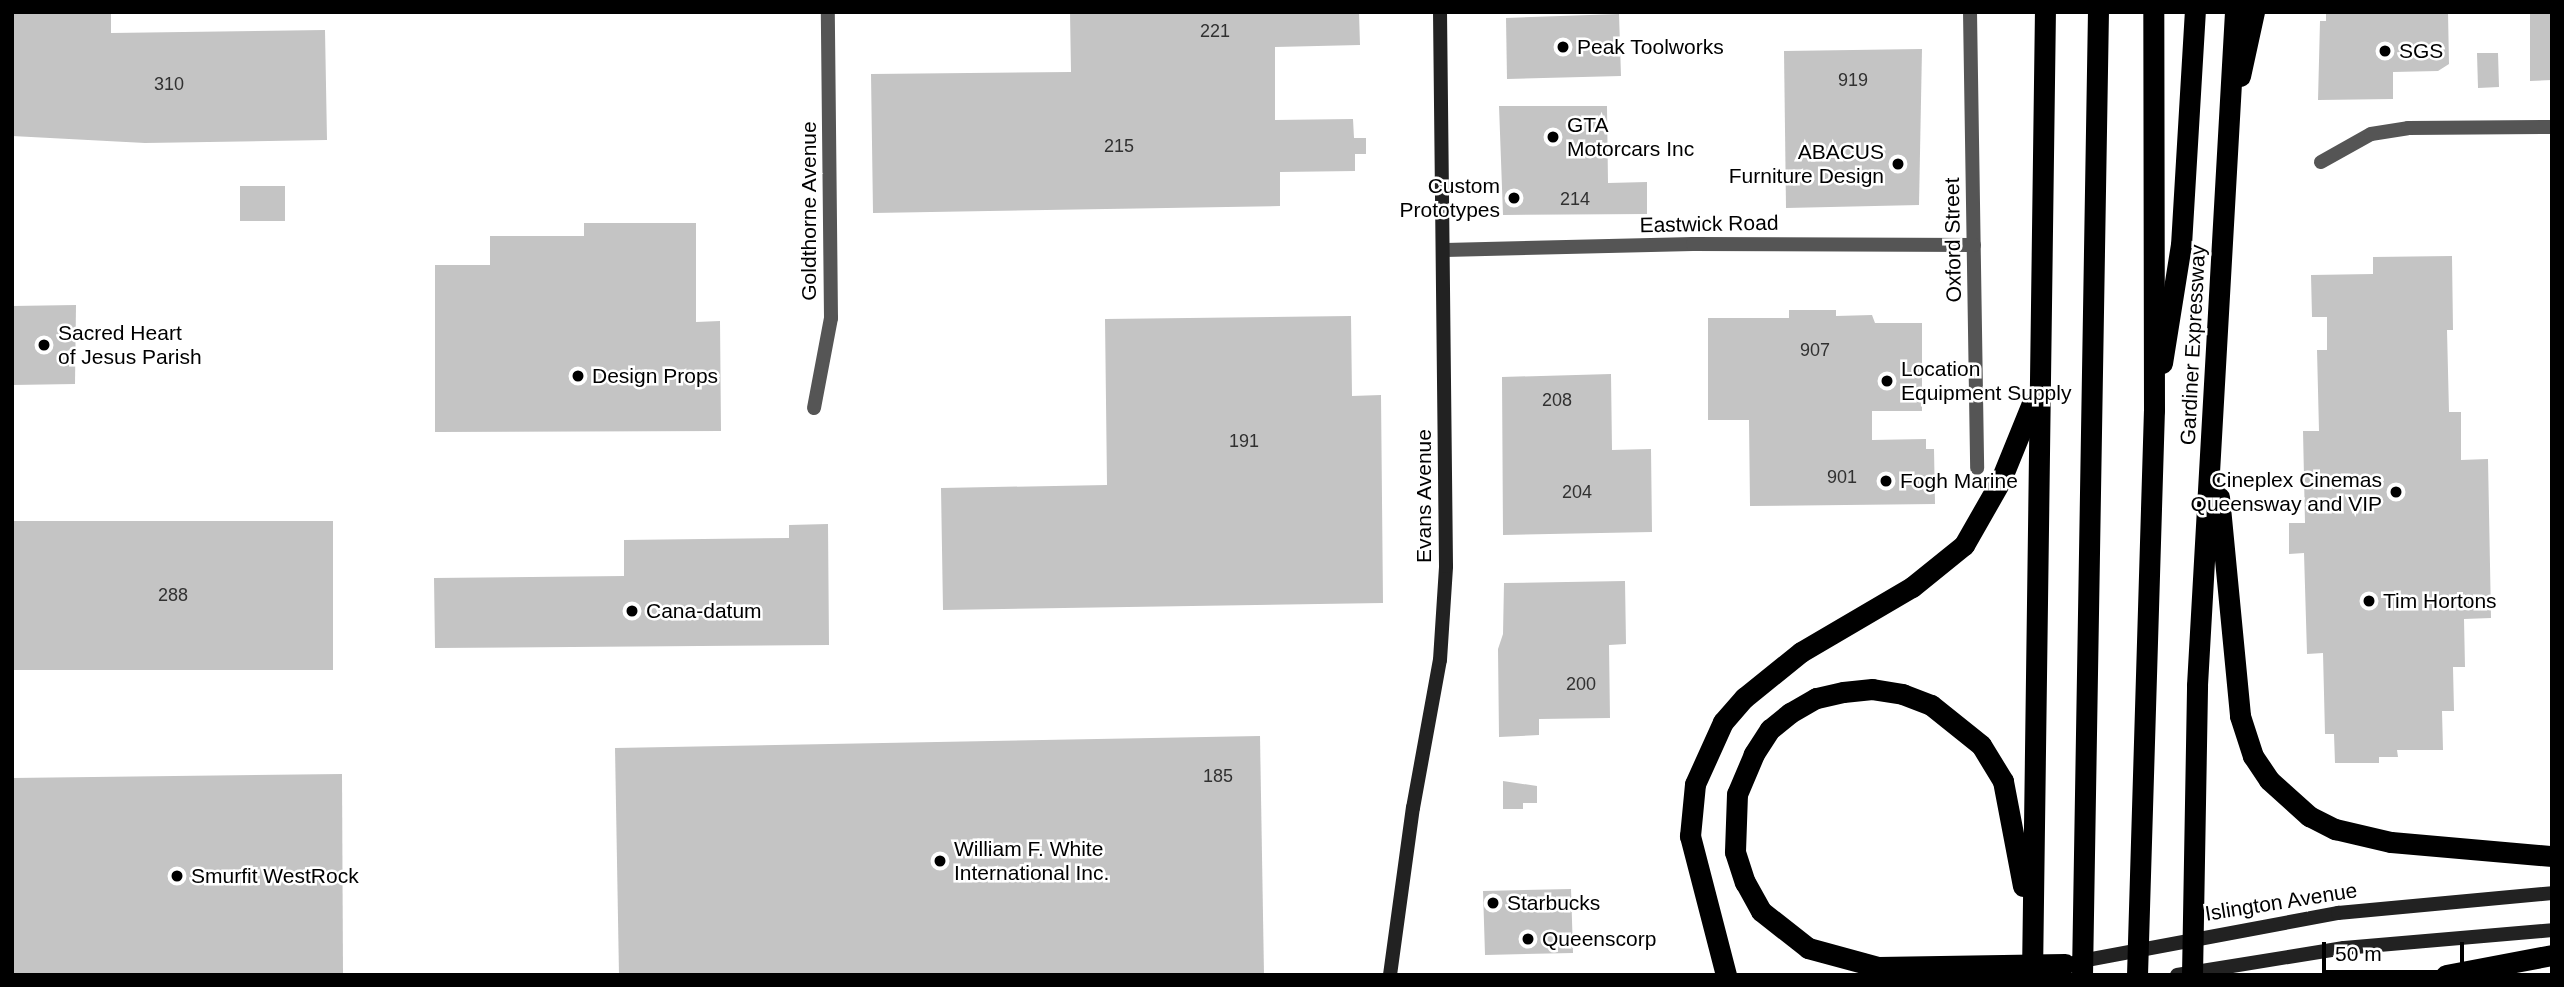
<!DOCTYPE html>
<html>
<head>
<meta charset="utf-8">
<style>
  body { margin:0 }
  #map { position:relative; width:2564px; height:987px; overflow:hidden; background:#fff; font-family:Helvetica,sans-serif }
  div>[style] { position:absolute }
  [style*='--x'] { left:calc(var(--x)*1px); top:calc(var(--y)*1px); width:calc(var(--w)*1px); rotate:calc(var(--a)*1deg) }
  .building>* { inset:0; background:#c4c4c4 }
  .street>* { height:14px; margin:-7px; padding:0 7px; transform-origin:7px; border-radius:7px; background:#555 }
  .secondary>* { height:14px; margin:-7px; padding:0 7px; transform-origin:7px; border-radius:7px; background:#222 }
  .highway>* { height:21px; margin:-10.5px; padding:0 10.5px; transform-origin:10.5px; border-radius:10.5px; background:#000 }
  .dots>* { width:19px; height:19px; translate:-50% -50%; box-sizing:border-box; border:4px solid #fff; border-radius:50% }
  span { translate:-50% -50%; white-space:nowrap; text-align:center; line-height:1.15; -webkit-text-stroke:5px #fff; paint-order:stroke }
  .number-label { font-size:18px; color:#313131 }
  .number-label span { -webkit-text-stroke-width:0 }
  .poi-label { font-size:21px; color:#000 }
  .left { translate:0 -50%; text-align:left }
  .right { translate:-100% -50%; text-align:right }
  .street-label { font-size:21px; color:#000 }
  .frame { position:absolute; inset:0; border:14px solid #000; pointer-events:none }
  .scale { position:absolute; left:2322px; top:942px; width:142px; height:32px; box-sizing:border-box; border:4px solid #000; border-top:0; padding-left:9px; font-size:21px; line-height:24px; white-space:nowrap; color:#000; -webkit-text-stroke:5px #fff; paint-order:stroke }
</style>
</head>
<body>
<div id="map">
  <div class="building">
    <i style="clip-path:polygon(12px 12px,111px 12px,111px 33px,325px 30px,327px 140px,145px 143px,12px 136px)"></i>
    <i style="clip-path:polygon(1070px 12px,1359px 12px,1360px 45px,1275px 47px,1275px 120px,1353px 119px,1354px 138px,1366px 138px,1366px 154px,1355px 154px,1355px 171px,1280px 172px,1280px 206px,873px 213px,871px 74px,1071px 72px)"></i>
    <i style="clip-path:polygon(2326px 12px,2448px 12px,2449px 64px,2438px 71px,2393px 72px,2393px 99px,2318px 100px,2320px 21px,2326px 21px)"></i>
    <i style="clip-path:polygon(2530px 12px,2552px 12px,2552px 80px,2530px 81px)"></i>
    <i style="clip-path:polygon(1619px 14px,1621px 76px,1507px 79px,1506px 18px)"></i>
    <i style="clip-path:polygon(1922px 49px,1919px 205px,1786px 208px,1784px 51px)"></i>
    <i style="clip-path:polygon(2477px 53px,2498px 53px,2499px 87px,2478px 88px)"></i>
    <i style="clip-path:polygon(1499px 106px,1607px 106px,1608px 183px,1647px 182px,1647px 214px,1503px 215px)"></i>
    <i style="clip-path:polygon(240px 186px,285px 186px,285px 221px,240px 221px)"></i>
    <i style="clip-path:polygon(584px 223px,696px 223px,696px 322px,720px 321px,721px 431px,435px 432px,435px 265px,490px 265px,490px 236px,584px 236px)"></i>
    <i style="clip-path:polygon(2452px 256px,2453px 330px,2447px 330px,2449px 412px,2461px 412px,2461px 460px,2488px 459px,2491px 618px,2464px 619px,2465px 667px,2453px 667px,2454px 711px,2442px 711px,2443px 750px,2397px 750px,2398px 757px,2379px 757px,2379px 763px,2335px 763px,2334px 734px,2325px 734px,2323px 653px,2307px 654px,2304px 553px,2289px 554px,2289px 523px,2305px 523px,2303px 431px,2319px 431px,2317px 350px,2327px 350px,2327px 317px,2312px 317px,2311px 275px,2373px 274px,2373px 257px)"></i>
    <i style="clip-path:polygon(76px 305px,75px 384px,12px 385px,12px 306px)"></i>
    <i style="clip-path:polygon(1789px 310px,1836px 310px,1836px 316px,1872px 315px,1875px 323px,1922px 323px,1922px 411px,1872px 411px,1872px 440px,1926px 439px,1926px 449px,1934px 449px,1935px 504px,1750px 506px,1749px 420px,1708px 420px,1708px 318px,1789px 318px)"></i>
    <i style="clip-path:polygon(1351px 316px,1352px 396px,1381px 395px,1383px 603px,943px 610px,941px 488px,1107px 485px,1105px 319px)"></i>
    <i style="clip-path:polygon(1611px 374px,1612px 450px,1651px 449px,1652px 532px,1503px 535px,1502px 377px)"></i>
    <i style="clip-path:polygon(12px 521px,333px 521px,333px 670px,12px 670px)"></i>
    <i style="clip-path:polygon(828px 524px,829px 645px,435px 648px,434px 578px,624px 576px,624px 540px,789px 538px,789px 525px)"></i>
    <i style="clip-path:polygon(1625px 581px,1626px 644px,1609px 645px,1610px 718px,1539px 719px,1539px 735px,1499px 737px,1498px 649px,1503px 634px,1504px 583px)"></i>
    <i style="clip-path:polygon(1260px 736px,1264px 975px,619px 975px,615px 748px)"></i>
    <i style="clip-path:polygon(342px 774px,343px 975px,12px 975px,12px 778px)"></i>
    <i style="clip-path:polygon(1503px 781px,1537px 786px,1537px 803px,1523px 803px,1523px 809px,1503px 809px)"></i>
    <i style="clip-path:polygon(1571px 889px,1573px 953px,1485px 955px,1483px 891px)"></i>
  </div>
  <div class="street">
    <i style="--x:1970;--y:12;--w:456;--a:89.1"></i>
    <i style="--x:2321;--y:162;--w:57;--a:-29.2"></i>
    <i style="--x:2371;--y:134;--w:37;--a:-9"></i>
    <i style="--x:2408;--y:128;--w:144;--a:-0.4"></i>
    <i style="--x:1445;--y:250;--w:248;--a:-1.4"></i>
    <i style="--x:1693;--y:244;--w:281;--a:0.2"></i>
    <i style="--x:814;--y:408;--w:92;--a:-79.3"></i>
    <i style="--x:831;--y:318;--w:306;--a:-90.6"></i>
  </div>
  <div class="secondary">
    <i style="--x:2076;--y:962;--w:267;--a:-10.6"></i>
    <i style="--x:2338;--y:913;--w:215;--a:-5.3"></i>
    <i style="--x:1390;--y:975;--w:169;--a:-82.2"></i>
    <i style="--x:1413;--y:808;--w:150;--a:-79.7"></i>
    <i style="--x:1440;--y:660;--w:94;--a:-86.3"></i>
    <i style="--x:1446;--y:566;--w:554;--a:-90.62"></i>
    <i style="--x:2177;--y:975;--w:169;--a:-9.2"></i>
    <i style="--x:2344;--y:948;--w:209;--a:-4.9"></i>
  </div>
  <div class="highway">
    <i style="--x:2240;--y:76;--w:66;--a:-77.7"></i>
    <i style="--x:2162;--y:363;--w:120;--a:-80.9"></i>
    <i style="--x:2181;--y:245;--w:233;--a:-86.6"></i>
    <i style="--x:2219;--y:497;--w:220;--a:84.5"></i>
    <i style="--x:2240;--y:716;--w:42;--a:72"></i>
    <i style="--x:2253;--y:756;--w:29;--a:56"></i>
    <i style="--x:2269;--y:780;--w:54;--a:42"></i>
    <i style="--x:2309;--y:816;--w:29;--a:27"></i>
    <i style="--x:2335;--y:829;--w:57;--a:13.1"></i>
    <i style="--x:2391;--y:842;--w:162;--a:5"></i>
    <i style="--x:2023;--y:886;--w:107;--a:-100.8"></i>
    <i style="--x:2003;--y:781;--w:42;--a:-121.4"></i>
    <i style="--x:1981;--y:745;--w:64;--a:-141.3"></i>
    <i style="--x:1931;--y:705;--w:30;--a:-159"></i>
    <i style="--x:1903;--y:694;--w:31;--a:-171"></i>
    <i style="--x:1872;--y:689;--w:29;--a:174"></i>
    <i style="--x:1843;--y:692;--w:28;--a:167"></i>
    <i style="--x:1816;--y:698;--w:30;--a:150"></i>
    <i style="--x:1790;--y:713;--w:26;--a:141"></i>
    <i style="--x:1770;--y:729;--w:30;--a:123"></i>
    <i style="--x:1754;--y:754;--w:43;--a:113"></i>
    <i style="--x:1737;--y:794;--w:58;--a:92"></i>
    <i style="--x:1735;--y:852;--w:32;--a:72"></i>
    <i style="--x:1745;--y:882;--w:33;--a:61"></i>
    <i style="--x:1761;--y:911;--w:60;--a:38.2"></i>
    <i style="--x:1808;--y:948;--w:73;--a:15.2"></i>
    <i style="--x:1878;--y:967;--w:187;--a:-0.9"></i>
    <i style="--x:1726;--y:975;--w:144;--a:-104.5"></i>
    <i style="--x:1690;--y:836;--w:52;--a:-84.5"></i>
    <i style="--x:1695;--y:784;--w:68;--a:-65.7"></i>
    <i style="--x:1723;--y:722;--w:32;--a:-49"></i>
    <i style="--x:1744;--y:698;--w:73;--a:-38.9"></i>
    <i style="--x:1801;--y:652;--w:129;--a:-30.4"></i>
    <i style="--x:1912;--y:587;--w:67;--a:-38.9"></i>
    <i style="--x:1964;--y:545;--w:73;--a:-60.3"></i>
    <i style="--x:2000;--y:482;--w:85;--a:-67.9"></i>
    <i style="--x:2032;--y:975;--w:963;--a:-89.23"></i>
    <i style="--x:2082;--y:975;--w:963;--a:-89.05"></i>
    <i style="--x:2137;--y:975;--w:565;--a:-88.28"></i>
    <i style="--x:2154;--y:410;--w:398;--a:-90.1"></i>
    <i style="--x:2192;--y:975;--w:290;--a:-89"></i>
    <i style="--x:2197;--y:685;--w:674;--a:-86.77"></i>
    <i style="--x:2446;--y:975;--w:108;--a:-10.7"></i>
  </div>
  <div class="dots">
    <i style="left:1563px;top:47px;background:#000"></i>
    <i style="left:2385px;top:51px;background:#000"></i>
    <i style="left:1553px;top:137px;background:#000"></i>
    <i style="left:1898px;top:164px;background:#000"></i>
    <i style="left:1514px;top:198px;background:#000"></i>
    <i style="left:44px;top:345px;background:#000"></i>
    <i style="left:578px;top:376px;background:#000"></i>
    <i style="left:1887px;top:381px;background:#000"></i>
    <i style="left:1886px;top:481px;background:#000"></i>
    <i style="left:2396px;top:492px;background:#000"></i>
    <i style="left:2369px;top:601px;background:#000"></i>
    <i style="left:632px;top:611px;background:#000"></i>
    <i style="left:940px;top:861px;background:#000"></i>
    <i style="left:177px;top:876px;background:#000"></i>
    <i style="left:1493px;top:903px;background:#000"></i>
    <i style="left:1528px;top:939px;background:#000"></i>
  </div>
  <div class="number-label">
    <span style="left:1215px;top:31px">221</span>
    <span style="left:1853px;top:80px">919</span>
    <span style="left:169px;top:84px">310</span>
    <span style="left:1119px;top:146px">215</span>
    <span style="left:1575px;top:199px">214</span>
    <span style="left:1815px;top:350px">907</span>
    <span style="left:1557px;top:400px">208</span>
    <span style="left:1244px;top:441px">191</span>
    <span style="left:1842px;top:477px">901</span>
    <span style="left:1577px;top:492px">204</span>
    <span style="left:173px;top:595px">288</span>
    <span style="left:1581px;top:684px">200</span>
    <span style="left:1218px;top:776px">185</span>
  </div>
  <div class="poi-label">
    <span class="left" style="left:1577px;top:47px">Peak Toolworks</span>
    <span class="left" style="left:2399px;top:51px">SGS</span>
    <span class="left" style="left:1567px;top:137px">GTA<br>Motorcars Inc</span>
    <span class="right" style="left:1884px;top:164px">ABACUS<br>Furniture Design</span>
    <span class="right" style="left:1500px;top:198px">Custom<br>Prototypes</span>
    <span class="left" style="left:58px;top:345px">Sacred Heart<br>of Jesus Parish</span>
    <span class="left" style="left:1901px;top:381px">Location<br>Equipment Supply</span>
    <span class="left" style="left:592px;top:376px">Design Props</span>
    <span class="right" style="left:2382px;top:492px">Cineplex Cinemas<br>Queensway and VIP</span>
    <span class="left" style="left:1900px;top:481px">Fogh Marine</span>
    <span class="left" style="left:2383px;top:601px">Tim Hortons</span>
    <span class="left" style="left:646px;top:611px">Cana-datum</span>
    <span class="left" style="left:954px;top:861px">William F. White<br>International Inc.</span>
    <span class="left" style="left:191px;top:876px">Smurfit WestRock</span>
    <span class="left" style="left:1507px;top:903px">Starbucks</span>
    <span class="left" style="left:1542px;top:939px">Queenscorp</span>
  </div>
  <div class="street-label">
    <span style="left:809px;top:211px;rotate:-90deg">Goldthorne Avenue</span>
    <span style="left:1709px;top:224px;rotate:-1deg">Eastwick Road</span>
    <span style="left:1953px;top:240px;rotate:-91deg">Oxford Street</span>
    <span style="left:2193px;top:345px;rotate:-87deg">Gardiner Expressway</span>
    <span style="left:1424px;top:496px;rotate:-90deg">Evans Avenue</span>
    <span style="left:2281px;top:902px;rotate:-9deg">Islington Avenue</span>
  </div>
  <div class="frame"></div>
  <div class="scale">50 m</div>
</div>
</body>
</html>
